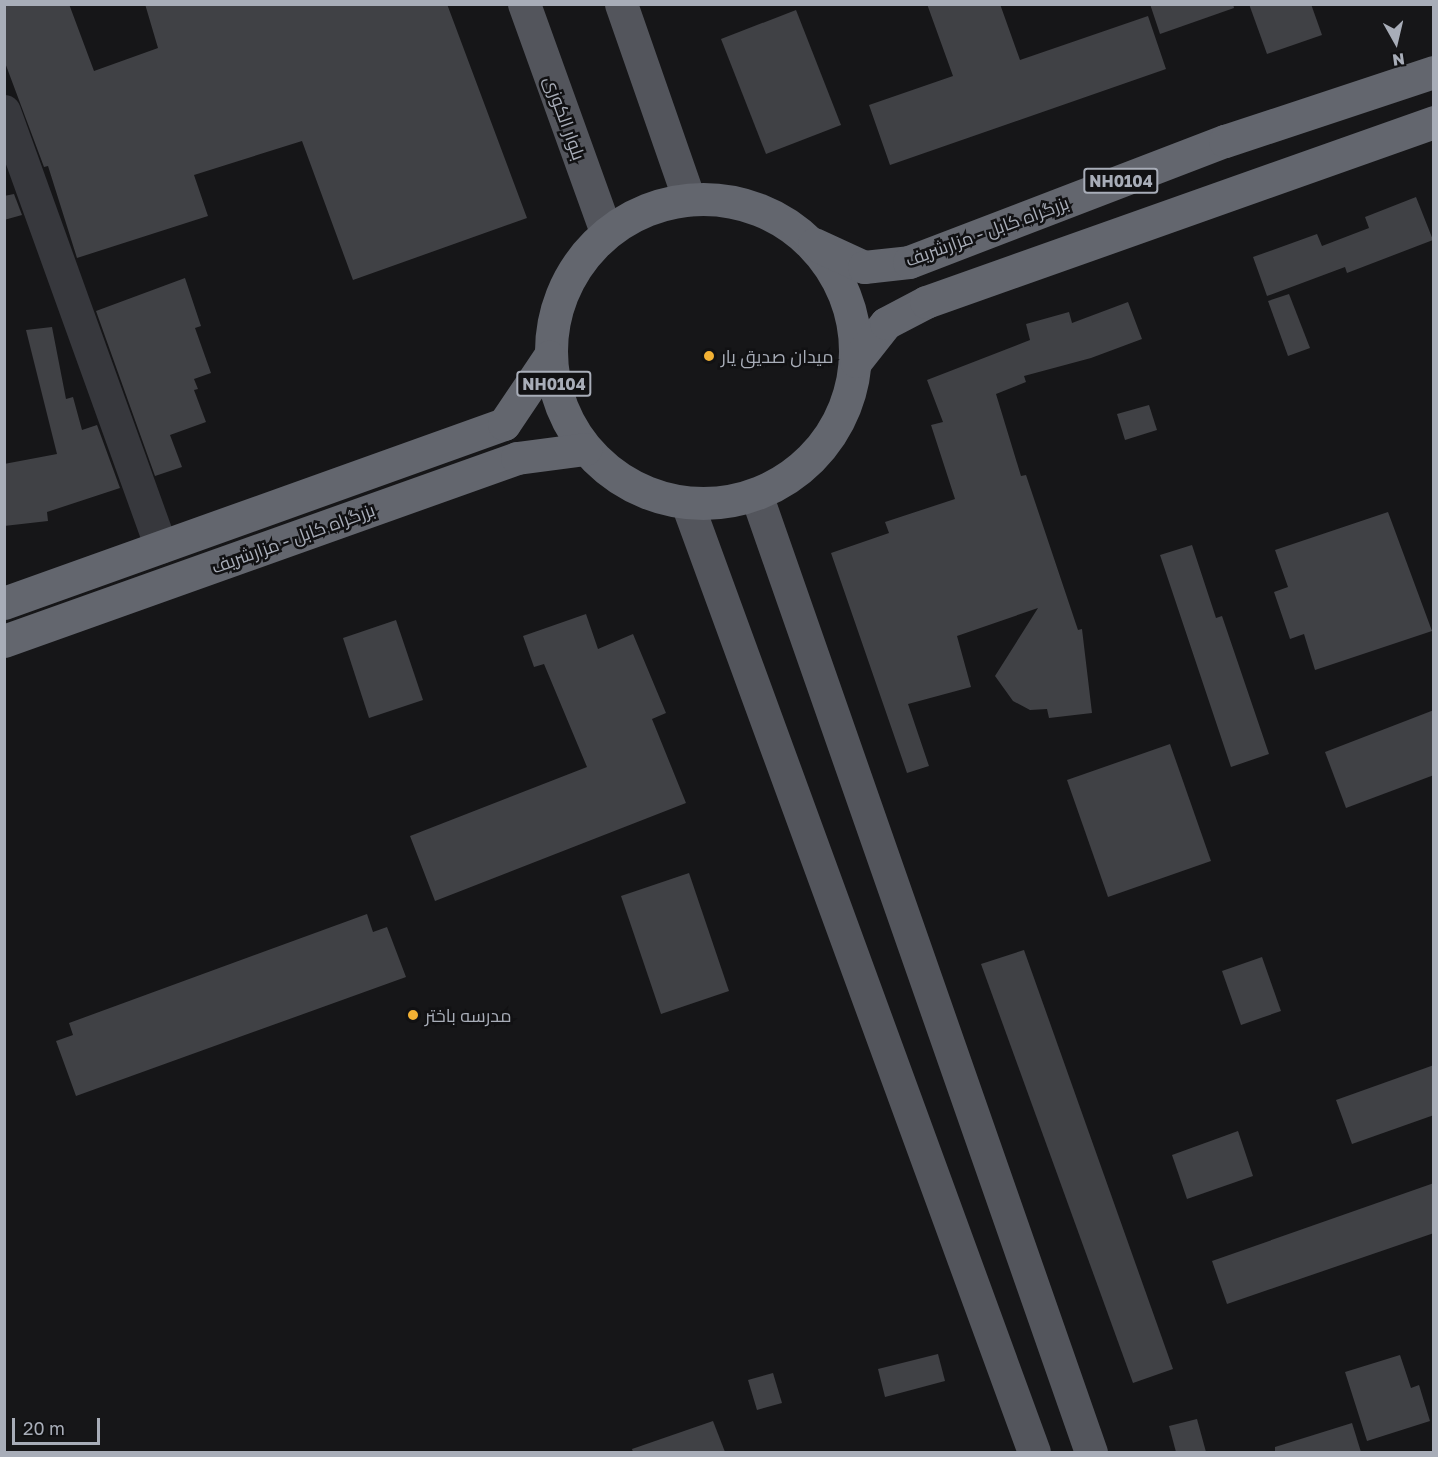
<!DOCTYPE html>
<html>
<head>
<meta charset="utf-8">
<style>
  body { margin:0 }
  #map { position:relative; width:1438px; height:1457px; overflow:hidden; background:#161618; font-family:"Golos Text",Cairo,sans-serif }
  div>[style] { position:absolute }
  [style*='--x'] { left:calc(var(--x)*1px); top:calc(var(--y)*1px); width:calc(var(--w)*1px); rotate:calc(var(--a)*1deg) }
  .building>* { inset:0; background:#404145 }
  .minor>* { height:33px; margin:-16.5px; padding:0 16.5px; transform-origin:16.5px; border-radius:16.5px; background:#37383d }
  .major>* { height:33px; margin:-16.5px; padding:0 16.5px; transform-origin:16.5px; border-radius:16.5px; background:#53555c }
  .highway>* { height:33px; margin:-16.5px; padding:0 16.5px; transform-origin:16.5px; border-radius:16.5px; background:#63666e }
  .highway>.ring { margin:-16.5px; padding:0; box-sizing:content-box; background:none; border:33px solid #63666e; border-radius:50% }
  .dots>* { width:16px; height:16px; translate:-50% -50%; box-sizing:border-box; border:3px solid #111113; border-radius:50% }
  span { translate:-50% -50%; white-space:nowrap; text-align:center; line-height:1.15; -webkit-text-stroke:5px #111113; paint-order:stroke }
  .shield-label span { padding:2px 4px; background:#111113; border:2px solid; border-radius:4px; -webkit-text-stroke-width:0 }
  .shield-label { font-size:16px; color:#a8adb8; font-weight:700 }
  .street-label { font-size:18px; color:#a8adb8 }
  .poi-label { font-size:18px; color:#a8adb8 }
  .left { translate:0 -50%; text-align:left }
  .frame { position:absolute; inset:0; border:6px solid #a8adb8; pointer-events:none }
  .north { position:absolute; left:1366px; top:12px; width:60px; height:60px; -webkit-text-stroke:4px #111113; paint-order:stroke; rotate:172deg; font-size:16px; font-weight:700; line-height:24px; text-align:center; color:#a8adb8 }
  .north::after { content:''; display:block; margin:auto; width:21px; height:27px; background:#a8adb8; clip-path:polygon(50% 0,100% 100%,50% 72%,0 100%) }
  .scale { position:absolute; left:12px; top:1418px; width:88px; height:27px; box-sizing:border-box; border:3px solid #a8adb8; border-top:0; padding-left:8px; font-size:18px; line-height:21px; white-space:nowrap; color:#a8adb8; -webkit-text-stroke:4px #111113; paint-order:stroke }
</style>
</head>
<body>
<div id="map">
  <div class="building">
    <i style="clip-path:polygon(4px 4px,69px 4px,94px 71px,158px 48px,145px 4px,447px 4px,527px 218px,353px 280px,302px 141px,194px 175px,208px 216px,77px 258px,48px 166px,44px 167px,4px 60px)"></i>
    <i style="clip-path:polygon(927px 4px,1000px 4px,1020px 60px,1148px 16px,1166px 69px,890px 165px,869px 105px,953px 76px)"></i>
    <i style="clip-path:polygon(1150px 4px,1233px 4px,1234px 8px,1160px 34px)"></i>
    <i style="clip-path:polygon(1249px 4px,1311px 4px,1322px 35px,1267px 54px)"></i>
    <i style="clip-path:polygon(796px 10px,841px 125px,766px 154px,721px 39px)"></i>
    <i style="clip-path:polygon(14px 194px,22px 215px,4px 220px,4px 196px)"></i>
    <i style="clip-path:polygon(1416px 197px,1433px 240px,1347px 273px,1345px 267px,1267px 296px,1253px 257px,1317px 234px,1322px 246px,1369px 228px,1365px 217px)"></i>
    <i style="clip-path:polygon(185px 278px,201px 326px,195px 328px,211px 373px,194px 379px,198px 389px,194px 390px,206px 422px,170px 435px,182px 467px,155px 476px,96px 311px)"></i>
    <i style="clip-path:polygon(1289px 294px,1310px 348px,1288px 356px,1268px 301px)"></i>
    <i style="clip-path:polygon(1128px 302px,1142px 339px,1091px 358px,1024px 376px,1026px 382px,996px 394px,1021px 476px,1026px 475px,1078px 630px,1082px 629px,1092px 713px,1049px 718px,1047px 709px,1030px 710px,1013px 701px,995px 676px,1038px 608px,957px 636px,971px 687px,908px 704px,929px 766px,907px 773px,831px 553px,889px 533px,885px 522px,955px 499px,931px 425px,943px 422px,927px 380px,1030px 340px,1026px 324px,1069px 312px,1072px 323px)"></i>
    <i style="clip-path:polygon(52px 327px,66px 399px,73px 397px,82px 430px,97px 425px,120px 488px,47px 512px,48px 521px,4px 526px,4px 464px,57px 454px,26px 330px)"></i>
    <i style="clip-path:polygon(1149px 405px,1157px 430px,1125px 440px,1117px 414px)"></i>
    <i style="clip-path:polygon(1388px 512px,1432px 631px,1315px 670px,1304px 634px,1290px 639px,1274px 592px,1288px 587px,1275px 550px)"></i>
    <i style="clip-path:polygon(1192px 545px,1216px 618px,1222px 616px,1269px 754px,1231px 767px,1160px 555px)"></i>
    <i style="clip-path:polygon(586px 614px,598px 649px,633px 634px,666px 713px,652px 719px,686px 803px,435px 901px,410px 836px,587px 767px,544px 664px,534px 667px,523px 636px)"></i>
    <i style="clip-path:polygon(396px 620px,423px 700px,369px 718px,343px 638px)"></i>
    <i style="clip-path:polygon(1434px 710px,1434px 775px,1346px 808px,1325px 752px)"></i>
    <i style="clip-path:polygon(1170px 744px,1211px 861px,1108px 897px,1067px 780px)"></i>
    <i style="clip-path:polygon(689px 873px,729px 991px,661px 1014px,621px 896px)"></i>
    <i style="clip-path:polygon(367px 914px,373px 932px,387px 927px,406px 977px,76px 1096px,56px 1041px,73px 1035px,69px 1023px)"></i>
    <i style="clip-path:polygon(1024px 950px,1173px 1369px,1133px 1383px,981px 964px)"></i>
    <i style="clip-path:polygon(1262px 957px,1281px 1011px,1241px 1025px,1222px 971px)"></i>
    <i style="clip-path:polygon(1434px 1065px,1434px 1115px,1352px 1144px,1336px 1100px)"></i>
    <i style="clip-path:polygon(1238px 1131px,1253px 1176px,1187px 1199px,1172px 1155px)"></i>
    <i style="clip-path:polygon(1434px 1183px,1434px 1233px,1227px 1304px,1212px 1261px)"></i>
    <i style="clip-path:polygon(938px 1354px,945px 1381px,885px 1397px,878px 1369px)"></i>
    <i style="clip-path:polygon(1400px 1355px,1411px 1388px,1419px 1385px,1430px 1421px,1367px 1441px,1345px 1372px)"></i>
    <i style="clip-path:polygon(773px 1373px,782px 1403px,757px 1410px,748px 1380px)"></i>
    <i style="clip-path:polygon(1197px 1419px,1206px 1452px,1176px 1452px,1169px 1426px)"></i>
    <i style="clip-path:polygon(713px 1421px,725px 1452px,633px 1452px,632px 1449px)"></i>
    <i style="clip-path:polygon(1352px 1423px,1361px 1452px,1275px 1452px,1275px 1447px)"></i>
  </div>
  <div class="minor">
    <i style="--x:4;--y:111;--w:463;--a:70.2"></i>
  </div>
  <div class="major">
    <i style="--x:524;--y:4;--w:242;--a:70.2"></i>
    <i style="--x:621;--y:4;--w:207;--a:70.8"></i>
    <i style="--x:756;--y:494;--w:1015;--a:70.73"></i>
    <i style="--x:688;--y:506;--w:1007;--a:69.91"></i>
  </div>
  <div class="highway">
    <i class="ring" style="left:551px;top:199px;width:271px;height:271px"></i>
    <i style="--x:814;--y:244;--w:55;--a:24.7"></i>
    <i style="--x:864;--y:267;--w:45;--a:-6.3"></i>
    <i style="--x:909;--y:262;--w:338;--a:-21"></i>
    <i style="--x:1225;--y:141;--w:220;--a:-18.3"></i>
    <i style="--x:856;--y:361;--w:48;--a:-51.7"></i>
    <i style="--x:886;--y:323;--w:45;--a:-27.7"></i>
    <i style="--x:926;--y:302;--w:539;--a:-19.51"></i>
    <i style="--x:4;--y:603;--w:531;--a:-19.7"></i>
    <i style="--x:504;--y:424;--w:81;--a:-56.1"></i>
    <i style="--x:4;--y:641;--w:545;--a:-19.63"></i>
    <i style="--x:517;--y:458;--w:69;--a:-7.5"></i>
  </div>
  <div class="dots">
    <i style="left:709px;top:356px;background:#f2b134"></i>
    <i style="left:413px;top:1015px;background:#f2b134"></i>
  </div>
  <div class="shield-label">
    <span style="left:1121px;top:181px">NH0104</span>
    <span style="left:554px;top:384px">NH0104</span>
  </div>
  <div class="street-label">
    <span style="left:565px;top:118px;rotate:70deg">بلوار الکوزی</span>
    <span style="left:987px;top:231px;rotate:-20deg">بزرگراه کابل - مزارشریف</span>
    <span style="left:293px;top:538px;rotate:-20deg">بزرگراه کابل - مزارشریف</span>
  </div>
  <div class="poi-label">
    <span class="left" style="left:721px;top:356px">میدان صدیق یار</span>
    <span class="left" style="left:425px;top:1015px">مدرسه باختر</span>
  </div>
  <div class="frame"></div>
  <div class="north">N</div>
  <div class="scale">20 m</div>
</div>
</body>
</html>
